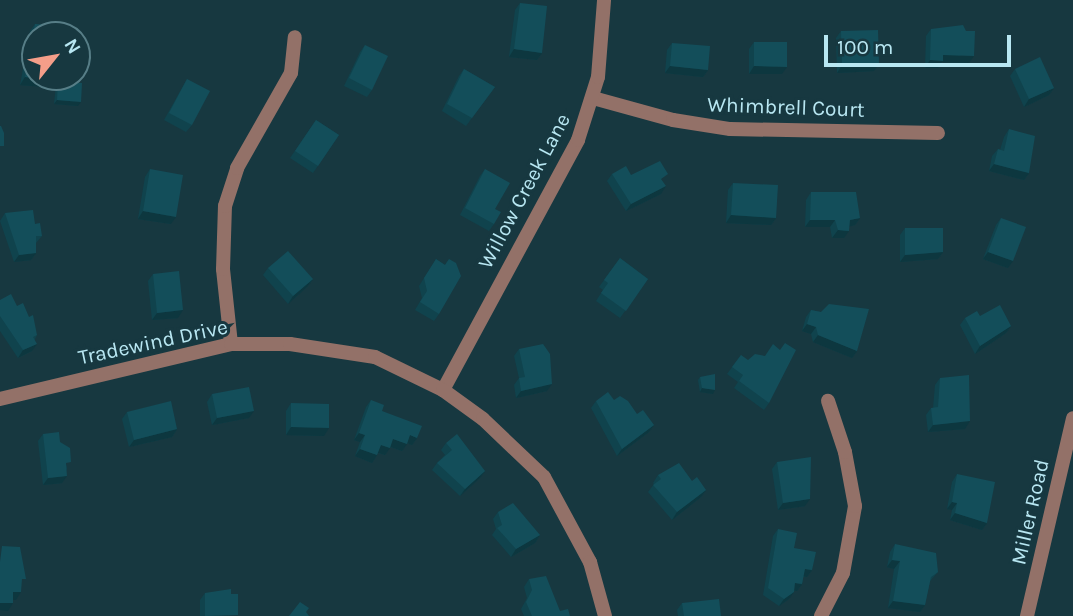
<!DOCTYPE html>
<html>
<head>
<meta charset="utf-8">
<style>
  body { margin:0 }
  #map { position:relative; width:1073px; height:616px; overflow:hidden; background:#173840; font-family:Karla,sans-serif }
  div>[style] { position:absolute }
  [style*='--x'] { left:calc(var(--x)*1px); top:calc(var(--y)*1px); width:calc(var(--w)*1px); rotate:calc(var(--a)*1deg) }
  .minor>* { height:14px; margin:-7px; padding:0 7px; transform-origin:7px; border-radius:7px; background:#937168 }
  .wall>* { inset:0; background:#10434d }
  .shaded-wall>* { inset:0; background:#0d373f }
  .building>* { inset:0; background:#134e5a }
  span { translate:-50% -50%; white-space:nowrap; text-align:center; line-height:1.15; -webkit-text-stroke:6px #173840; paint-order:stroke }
  .street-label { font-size:21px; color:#b8e7f2 }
  .north { position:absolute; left:21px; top:21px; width:70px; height:70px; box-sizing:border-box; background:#173840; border:2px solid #577e87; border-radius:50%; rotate:59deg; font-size:19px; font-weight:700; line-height:28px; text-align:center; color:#b8e7f2 }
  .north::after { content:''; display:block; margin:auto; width:24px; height:32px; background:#f49e89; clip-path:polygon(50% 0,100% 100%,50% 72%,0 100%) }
  .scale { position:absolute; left:824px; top:35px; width:187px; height:32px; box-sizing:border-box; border:4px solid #b8e7f2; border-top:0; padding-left:9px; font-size:21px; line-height:24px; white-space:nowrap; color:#b8e7f2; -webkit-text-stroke:5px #173840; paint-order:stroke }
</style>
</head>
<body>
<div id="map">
  <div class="minor">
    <i style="--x:593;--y:98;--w:83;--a:15.4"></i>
    <i style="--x:673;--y:120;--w:58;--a:9"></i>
    <i style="--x:730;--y:129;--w:208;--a:1.1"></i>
    <i style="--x:231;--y:344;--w:75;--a:-96.1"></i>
    <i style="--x:223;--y:269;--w:63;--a:-88.2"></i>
    <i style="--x:225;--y:206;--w:40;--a:-72"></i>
    <i style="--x:237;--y:168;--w:109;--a:-60.4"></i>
    <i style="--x:291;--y:73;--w:36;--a:-84"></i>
    <i style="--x:443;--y:390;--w:284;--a:-61.6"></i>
    <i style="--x:578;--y:140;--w:66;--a:-72.4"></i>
    <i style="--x:598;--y:77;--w:77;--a:-85.5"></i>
    <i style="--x:0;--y:399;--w:237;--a:-13.4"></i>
    <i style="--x:231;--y:344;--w:59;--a:0"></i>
    <i style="--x:290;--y:344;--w:86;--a:8.7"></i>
    <i style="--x:375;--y:357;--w:76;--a:25.9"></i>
    <i style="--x:443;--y:390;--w:49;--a:35.9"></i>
    <i style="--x:483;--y:419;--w:84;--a:43.6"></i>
    <i style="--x:544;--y:477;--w:97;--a:61.6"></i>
    <i style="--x:590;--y:562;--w:56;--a:74.5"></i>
    <i style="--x:821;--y:616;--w:48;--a:-62.9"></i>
    <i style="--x:843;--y:573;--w:68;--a:-79.8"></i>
    <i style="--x:855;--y:506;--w:55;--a:-100.5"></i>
    <i style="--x:845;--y:452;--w:54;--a:-108.4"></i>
    <i style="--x:1027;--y:616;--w:203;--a:-76.9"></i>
  </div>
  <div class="wall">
    <i style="clip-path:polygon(520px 3px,542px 53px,537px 60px,509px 57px,515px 10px)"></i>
    <i style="clip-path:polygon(35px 24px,45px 87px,20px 85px,30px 31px)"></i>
    <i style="clip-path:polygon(931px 29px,969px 63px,942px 62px,938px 68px,925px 68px,926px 36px)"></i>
    <i style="clip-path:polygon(841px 31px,874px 71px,837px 73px,836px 38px)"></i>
    <i style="clip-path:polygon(754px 42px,782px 74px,749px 74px,749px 49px)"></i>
    <i style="clip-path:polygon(672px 43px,708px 70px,703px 77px,665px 73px,667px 50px)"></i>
    <i style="clip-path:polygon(365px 45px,372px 90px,367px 97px,344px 86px,360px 52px)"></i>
    <i style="clip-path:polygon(464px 69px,495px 87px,466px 126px,442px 111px,459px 76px)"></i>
    <i style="clip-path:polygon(1015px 69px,1054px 88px,1049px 95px,1024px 107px,1010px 76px)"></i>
    <i style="clip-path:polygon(187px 79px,192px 125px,186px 132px,164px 120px)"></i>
    <i style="clip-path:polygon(58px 81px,78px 106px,54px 104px,56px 85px)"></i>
    <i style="clip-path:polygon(316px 120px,339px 135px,313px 173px,290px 158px)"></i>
    <i style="clip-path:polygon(1009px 129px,1029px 173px,1024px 180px,989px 171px,992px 156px,998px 149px,1000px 150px,1004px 137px)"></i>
    <i style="clip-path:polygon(150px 169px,171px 224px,138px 219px,145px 177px)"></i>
    <i style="clip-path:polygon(485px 169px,495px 209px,494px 224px,489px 231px,460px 215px,480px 176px)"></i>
    <i style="clip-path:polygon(612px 174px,631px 175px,663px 182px,661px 194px,626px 211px,607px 181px)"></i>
    <i style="clip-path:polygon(733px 183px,776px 218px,771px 225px,726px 223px,728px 190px)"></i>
    <i style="clip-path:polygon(811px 192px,860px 218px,855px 225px,849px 226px,844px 238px,832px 238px,830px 227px,805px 227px,806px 200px)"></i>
    <i style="clip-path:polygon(5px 213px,35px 224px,42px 236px,36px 243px,36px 253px,31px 260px,14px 262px,0 221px)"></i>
    <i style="clip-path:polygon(1001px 218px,1008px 268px,983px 259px,996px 225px)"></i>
    <i style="clip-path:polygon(905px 228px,943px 252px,938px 259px,900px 262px,900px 235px)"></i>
    <i style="clip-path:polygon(620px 258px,648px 279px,620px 318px,596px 301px,603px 290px,599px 287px)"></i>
    <i style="clip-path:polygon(436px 259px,445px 265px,449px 259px,439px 314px,434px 321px,415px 310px,422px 298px,419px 286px)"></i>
    <i style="clip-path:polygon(268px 268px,313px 279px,308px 286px,288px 304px,263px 275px)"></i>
    <i style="clip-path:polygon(153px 274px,178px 318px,152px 320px,148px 281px)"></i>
    <i style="clip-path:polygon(0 300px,17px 306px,37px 335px,35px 339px,32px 351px,18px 358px,0 331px)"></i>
    <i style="clip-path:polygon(811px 310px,821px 312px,857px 351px,852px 358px,813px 342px,811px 334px,802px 331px,806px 317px)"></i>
    <i style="clip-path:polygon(965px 318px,1011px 326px,1006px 333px,975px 354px,960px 325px)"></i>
    <i style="clip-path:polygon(519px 349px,547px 391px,516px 398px,514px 385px,519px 378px,514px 356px)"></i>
    <i style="clip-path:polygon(741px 355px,769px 403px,764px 410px,734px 388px,738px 382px,727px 374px)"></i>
    <i style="clip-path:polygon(700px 377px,713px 394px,700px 392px,698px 380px)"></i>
    <i style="clip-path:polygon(940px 378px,965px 429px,928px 432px,926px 415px,931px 408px,933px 408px,935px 385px)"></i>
    <i style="clip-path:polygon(212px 394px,249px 418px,212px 425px,207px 402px)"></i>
    <i style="clip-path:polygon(371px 400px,382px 411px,417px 438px,412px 445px,407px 443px,402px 451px,390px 447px,385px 455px,378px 453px,372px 463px,355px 456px,360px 442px,354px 440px,366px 407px)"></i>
    <i style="clip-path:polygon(614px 400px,654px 425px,649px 432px,617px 456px,591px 408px,596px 401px)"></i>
    <i style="clip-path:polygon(291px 403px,324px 436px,286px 435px,286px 411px)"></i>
    <i style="clip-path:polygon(127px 412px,177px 429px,172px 437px,129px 447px,122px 419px)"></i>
    <i style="clip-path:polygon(43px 434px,60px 442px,67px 468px,62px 483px,43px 485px,38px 441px)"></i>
    <i style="clip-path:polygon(446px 443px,485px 471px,480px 478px,460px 496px,432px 470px,437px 463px,445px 455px,441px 450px)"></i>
    <i style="clip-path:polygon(777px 462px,805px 506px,778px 510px,772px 469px)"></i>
    <i style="clip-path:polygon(957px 474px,987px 523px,982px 530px,950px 520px,952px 510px,947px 509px,952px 482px)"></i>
    <i style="clip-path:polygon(658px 475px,692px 481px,706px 490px,701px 497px,672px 520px,648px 492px,654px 484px,653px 483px)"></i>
    <i style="clip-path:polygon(498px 512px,540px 535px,535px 543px,511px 557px,492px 535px,496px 529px,493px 519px)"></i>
    <i style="clip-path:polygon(778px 529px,812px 570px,807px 577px,803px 577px,802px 584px,797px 591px,794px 591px,789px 599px,779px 606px,763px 595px,773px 536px)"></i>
    <i style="clip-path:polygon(895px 544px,938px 572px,930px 581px,925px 605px,920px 612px,888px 608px,894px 569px,887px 567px,890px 552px)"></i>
    <i style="clip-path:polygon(529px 579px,560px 611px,570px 616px,524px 616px,521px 609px,527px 598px,524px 587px)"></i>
    <i style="clip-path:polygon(205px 593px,231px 594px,238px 615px,200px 616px,200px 600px)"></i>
    <i style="clip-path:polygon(682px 603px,721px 616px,678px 616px,677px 610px)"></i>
  </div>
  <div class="shaded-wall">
    <i style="clip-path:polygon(514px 49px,542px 53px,537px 60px,509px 57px)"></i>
    <i style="clip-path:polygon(943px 55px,974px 56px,969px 63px,942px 62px,938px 68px,925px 68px,930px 60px)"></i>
    <i style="clip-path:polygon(879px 64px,874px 71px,837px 73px,842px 65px)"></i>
    <i style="clip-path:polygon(670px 66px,708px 70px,703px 77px,665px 73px)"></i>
    <i style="clip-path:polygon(754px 66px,787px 67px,782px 74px,749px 74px)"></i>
    <i style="clip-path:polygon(25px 77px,50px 80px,45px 87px,20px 85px)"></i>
    <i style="clip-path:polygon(1054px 88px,1049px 95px,1024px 107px,1029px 99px)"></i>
    <i style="clip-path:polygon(57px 100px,81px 102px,78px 106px,54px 104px)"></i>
    <i style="clip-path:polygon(994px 164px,1029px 173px,1024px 180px,989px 171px)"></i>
    <i style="clip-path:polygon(666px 186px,661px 194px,626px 211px,631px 204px)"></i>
    <i style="clip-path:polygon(143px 211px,176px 217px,171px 224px,138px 219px)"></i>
    <i style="clip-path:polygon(731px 215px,776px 218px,771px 225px,726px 223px)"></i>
    <i style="clip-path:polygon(860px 218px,855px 225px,844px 228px,850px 220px)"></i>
    <i style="clip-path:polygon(810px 220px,835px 220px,830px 227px,805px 227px)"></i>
    <i style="clip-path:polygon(838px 230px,849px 231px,844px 238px,832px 238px)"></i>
    <i style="clip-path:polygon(943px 252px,938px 259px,900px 262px,905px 255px)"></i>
    <i style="clip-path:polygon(988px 252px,1013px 261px,1008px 268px,983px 259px)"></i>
    <i style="clip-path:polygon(36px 253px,31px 260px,14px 262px,19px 255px)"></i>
    <i style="clip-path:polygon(313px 279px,308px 286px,288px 304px,293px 296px)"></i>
    <i style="clip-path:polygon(183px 310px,178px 318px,152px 320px,157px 313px)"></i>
    <i style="clip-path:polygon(807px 324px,816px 327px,811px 334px,802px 331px)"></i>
    <i style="clip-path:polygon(1011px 326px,1006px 333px,975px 354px,980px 346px)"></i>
    <i style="clip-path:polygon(818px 335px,857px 351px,852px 358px,813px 342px)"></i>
    <i style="clip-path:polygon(37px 344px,32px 351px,18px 358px,23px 350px)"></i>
    <i style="clip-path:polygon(552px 384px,547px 391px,516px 398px,521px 391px)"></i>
    <i style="clip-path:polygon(702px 388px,715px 390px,713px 394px,700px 392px)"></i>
    <i style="clip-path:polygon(254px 411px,249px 418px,212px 425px,217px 418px)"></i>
    <i style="clip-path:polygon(970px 421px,965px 429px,928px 432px,933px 425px)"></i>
    <i style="clip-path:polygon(654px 425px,649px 432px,617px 456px,622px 449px)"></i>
    <i style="clip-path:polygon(291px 427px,329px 428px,324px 436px,286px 435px)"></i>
    <i style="clip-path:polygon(177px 429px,172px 437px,129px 447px,134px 440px)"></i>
    <i style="clip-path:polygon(359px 433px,365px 435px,360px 442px,354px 440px)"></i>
    <i style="clip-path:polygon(410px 435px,417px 438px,412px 445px,405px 442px)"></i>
    <i style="clip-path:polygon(393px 439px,407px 444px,402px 451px,388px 446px)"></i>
    <i style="clip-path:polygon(381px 445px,390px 448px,385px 455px,376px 452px)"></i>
    <i style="clip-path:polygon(360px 449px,377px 455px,372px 463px,355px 456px)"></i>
    <i style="clip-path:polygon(485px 471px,480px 478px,460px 496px,465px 489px)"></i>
    <i style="clip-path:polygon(67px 476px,62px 483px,43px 485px,48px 478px)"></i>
    <i style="clip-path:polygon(706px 490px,701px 497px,672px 520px,677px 512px)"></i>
    <i style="clip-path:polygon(810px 499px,805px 506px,778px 510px,783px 503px)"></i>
    <i style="clip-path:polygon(952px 502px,957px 503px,952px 510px,947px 509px)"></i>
    <i style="clip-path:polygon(955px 513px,987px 523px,982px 530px,950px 520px)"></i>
    <i style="clip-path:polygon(540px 535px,535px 543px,511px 557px,516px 549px)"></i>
    <i style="clip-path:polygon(892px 560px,900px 561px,894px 569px,887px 567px)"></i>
    <i style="clip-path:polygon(805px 569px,812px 570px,807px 577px,800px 576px)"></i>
    <i style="clip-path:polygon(795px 583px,802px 584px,797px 591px,790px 590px)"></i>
    <i style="clip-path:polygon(13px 592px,21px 592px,16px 600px,8px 599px)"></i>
    <i style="clip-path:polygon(794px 592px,789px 599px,779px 606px,784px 599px)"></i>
    <i style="clip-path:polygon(893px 601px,925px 605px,920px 612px,888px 608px)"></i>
    <i style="clip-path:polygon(0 603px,13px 603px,8px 611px,0 610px)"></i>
  </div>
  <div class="building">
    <i style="clip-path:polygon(520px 3px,547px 6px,542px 53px,514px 49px)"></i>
    <i style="clip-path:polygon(35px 24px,52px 25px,53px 35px,35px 35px,35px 77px,50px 77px,50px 80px,25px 77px)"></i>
    <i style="clip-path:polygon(963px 25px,966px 31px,975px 31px,974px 56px,943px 55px,943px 61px,930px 60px,931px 29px)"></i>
    <i style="clip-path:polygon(878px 30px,879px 64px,842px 65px,841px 31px)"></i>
    <i style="clip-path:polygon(754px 42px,787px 42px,787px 67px,754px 66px)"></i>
    <i style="clip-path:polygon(672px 43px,710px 46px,708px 70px,670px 66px)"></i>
    <i style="clip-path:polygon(365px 45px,388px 56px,372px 90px,349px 78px)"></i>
    <i style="clip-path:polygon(1040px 57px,1054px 88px,1029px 99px,1015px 69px)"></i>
    <i style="clip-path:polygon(464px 69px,495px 87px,472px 118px,447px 104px)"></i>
    <i style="clip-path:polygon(187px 79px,210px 91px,192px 125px,169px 113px)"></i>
    <i style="clip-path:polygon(58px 81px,82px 83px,81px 102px,57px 100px)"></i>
    <i style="clip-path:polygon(316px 120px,339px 135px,318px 166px,295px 151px)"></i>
    <i style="clip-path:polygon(0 126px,1px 126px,4px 133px,4px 146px,0 146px)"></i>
    <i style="clip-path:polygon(1009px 129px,1035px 136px,1029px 173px,994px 164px,998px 149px,1004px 151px)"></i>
    <i style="clip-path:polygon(660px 161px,668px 174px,661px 179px,666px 186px,631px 204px,612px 174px,626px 166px,631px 175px)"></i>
    <i style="clip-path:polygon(150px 169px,183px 175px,176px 217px,143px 211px)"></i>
    <i style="clip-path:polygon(485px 169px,510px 183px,495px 209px,501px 212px,494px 224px,465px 208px)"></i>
    <i style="clip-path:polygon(733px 183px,778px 185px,776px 218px,731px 215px)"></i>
    <i style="clip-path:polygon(811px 192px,856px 192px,860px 218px,850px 220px,849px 231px,838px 230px,835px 220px,810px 220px)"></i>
    <i style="clip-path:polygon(33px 210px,35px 224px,40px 223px,42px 236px,36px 236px,36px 253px,19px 255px,5px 213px)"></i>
    <i style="clip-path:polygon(1001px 218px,1026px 227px,1013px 261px,988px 252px)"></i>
    <i style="clip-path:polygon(905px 228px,943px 228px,943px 252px,905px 255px)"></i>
    <i style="clip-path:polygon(288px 251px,313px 279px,293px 296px,268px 268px)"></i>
    <i style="clip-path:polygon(620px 258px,648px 279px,626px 311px,601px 293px,608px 283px,604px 280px)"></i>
    <i style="clip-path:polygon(436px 259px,445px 265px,449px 259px,456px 263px,461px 276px,439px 314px,420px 302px,427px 291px,424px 278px)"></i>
    <i style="clip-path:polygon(179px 271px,183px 310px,157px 313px,153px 274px)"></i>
    <i style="clip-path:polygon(11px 294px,17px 306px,23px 303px,29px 317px,33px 315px,37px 335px,33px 337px,37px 344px,23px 350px,0 316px,0 300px)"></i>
    <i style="clip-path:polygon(829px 304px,869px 309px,857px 351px,818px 335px,816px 327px,807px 324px,811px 310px,821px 312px)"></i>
    <i style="clip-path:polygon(1000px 305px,1011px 326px,980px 346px,965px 318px,977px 311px,980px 316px)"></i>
    <i style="clip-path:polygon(785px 343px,796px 350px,769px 403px,739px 381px,743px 375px,732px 367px,741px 355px,748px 360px,755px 354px,765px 356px,773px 344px,780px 350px)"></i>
    <i style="clip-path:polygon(543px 344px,550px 354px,552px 384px,521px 391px,519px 378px,525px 377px,519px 349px)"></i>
    <i style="clip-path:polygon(715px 374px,715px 390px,702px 388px,700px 377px)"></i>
    <i style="clip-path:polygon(969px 375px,970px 421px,933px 425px,931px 408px,938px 407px,940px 378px)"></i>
    <i style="clip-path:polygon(249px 387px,254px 411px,217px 418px,212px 394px)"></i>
    <i style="clip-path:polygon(608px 392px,614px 400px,620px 396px,628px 401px,637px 414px,643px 410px,654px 425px,622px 449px,596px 401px)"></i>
    <i style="clip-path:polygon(371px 400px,384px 405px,382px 411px,422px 426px,417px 438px,410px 435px,407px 444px,393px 439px,390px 448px,381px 445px,377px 455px,360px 449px,365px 435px,359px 433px)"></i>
    <i style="clip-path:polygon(171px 401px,177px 429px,134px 440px,127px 412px)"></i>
    <i style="clip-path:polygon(291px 403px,329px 404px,329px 428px,291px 427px)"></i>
    <i style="clip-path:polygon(59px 432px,60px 442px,70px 448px,71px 462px,66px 463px,67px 476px,48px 478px,43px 434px)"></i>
    <i style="clip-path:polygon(457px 434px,485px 471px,465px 489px,437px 463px,452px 450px,446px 443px)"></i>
    <i style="clip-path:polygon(811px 457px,810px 499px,783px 503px,777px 462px)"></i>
    <i style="clip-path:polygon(679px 463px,692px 481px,697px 477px,706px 490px,677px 512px,653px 485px,661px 479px,658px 475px)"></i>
    <i style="clip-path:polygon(957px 474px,995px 482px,987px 523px,955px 513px,957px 503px,952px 502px)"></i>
    <i style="clip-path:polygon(513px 503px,540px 535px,516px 549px,497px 528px,502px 525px,498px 512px)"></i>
    <i style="clip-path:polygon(778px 529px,797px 533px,794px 548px,816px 552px,812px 570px,805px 569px,802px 584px,795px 583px,794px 592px,784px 599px,768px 588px)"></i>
    <i style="clip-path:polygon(895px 544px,936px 553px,938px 572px,931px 577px,925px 605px,893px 601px,900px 561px,892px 560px)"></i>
    <i style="clip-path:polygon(2px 546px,20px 547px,26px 579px,22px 579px,21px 592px,13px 592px,13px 603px,0 603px,0 562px)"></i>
    <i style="clip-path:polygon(546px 576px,560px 611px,568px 609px,570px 616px,532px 616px,526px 602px,532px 590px,529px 579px)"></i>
    <i style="clip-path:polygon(231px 589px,231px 594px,238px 594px,238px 615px,205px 616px,205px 593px)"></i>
    <i style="clip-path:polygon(719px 599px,721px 616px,684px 616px,682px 603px)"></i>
    <i style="clip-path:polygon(300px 602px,309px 608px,306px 612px,309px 616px,289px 616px)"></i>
  </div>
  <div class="street-label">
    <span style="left:786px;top:107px;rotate:2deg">Whimbrell Court</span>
    <span style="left:524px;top:191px;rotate:-62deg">Willow Creek Lane</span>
    <span style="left:153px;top:342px;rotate:-12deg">Tradewind Drive</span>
    <span style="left:1030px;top:512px;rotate:-77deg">Miller Road</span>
  </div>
  <div class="north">N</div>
  <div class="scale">100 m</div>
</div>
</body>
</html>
